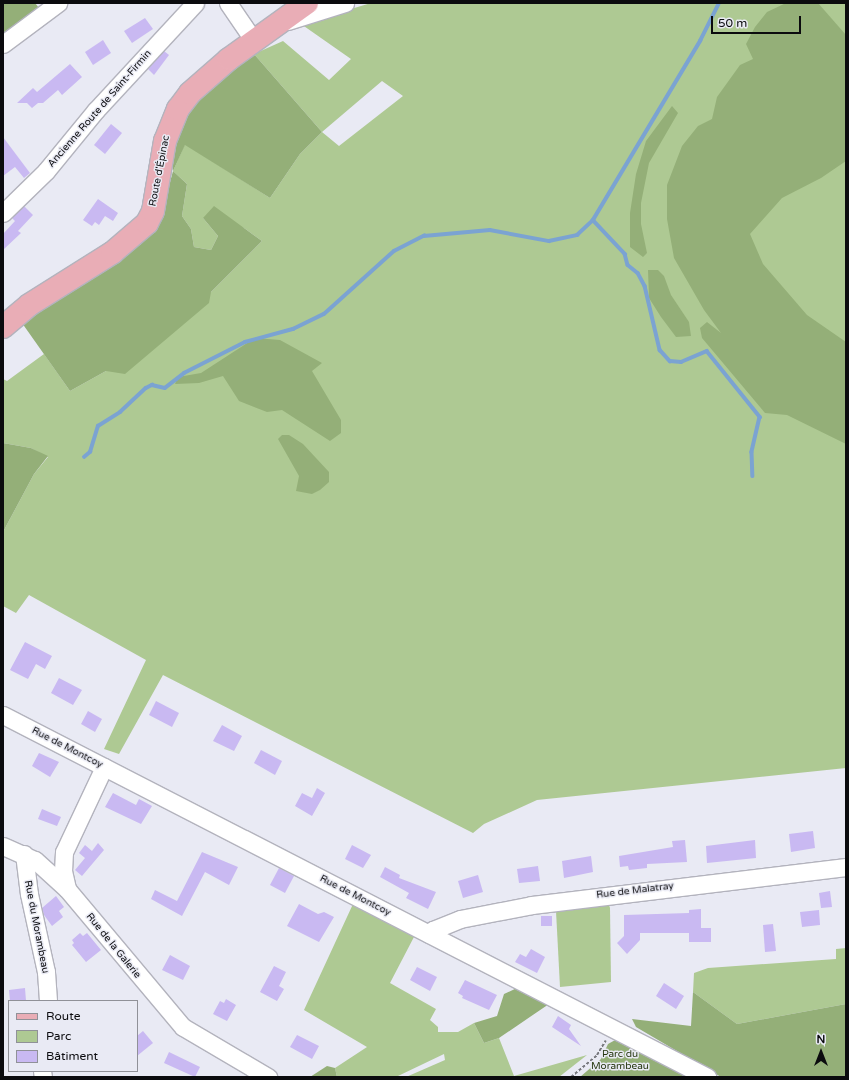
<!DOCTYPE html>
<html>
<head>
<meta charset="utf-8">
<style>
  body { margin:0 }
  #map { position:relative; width:849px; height:1080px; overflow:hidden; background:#e9eaf4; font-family:"Varela Round",sans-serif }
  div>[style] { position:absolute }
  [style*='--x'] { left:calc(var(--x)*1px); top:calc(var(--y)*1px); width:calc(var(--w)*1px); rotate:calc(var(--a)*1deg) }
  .green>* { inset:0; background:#aec993 }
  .forest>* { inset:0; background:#94af78 }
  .stream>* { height:3.5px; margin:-1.75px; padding:0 1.75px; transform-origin:1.75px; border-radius:1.75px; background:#7ba3d2 }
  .building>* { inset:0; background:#c9b9f2 }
  .path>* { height:2px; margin-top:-1px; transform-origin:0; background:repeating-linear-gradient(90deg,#76777d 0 3px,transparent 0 5px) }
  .roads { filter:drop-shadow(1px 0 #b3b3bd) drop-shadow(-1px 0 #b3b3bd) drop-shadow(0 1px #b3b3bd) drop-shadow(0 -1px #b3b3bd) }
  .minor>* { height:17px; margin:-8.5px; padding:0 8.5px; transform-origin:8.5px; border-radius:8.5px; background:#fff }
  .major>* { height:22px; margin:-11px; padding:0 11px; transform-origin:11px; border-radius:11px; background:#e9adb6 }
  span { translate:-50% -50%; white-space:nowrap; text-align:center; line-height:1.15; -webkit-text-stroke:3px #e9eaf4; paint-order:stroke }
  .street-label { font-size:10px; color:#0b0b0e }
  .park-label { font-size:10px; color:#24360e }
  .frame { position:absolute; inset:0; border:4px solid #0b0b0e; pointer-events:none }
  .legend { position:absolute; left:8px; top:1000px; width:130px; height:72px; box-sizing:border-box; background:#e9eaf4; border:1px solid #909198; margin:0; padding:5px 7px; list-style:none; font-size:12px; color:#0b0b0e }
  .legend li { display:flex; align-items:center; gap:8px; height:20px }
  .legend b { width:20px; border:1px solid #909198 }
  .north { position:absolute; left:801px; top:1032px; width:40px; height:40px; -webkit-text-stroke:3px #e9eaf4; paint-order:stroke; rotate:0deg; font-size:11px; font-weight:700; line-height:16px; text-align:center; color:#0b0b0e }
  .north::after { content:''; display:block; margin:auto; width:14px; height:18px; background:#0b0b0e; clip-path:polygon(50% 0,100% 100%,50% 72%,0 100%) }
  .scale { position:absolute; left:711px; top:16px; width:90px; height:18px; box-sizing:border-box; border:2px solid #0b0b0e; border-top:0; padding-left:5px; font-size:12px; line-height:14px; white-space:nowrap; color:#0b0b0e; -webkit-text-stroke:3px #e9eaf4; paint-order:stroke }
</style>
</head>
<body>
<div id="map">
  <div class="green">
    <i style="clip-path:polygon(evenodd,371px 3px,846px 3px,846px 768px,537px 800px,484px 824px,473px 833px,163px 675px,119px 754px,104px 749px,146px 660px,29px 595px,16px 613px,3px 606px,3px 532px,34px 474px,48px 457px,31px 448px,3px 443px,3px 379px,7px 381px,44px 354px,70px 391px,106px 371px,211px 292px,262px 241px,244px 228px,203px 218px,218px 236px,211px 250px,194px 247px,191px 229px,182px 216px,187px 184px,173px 171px,185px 144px,270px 198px,300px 154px,322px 132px,254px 54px,283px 41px,329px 80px,351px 59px,301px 24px,371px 3px,382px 81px,403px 96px,339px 146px,322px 132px,382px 81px)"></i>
    <i style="clip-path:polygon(608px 902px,610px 908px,611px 982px,560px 987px,556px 911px)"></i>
    <i style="clip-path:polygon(353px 904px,415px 935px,390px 983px,436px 1009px,430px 1020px,438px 1027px,438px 1032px,458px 1032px,474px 1023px,484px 1043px,499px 1038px,514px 1076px,587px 1055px,559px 1077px,406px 1077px,445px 1060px,444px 1054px,398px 1076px,400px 1077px,337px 1077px,335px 1068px,367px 1047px,304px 1010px)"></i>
    <i style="clip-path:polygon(846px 948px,846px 1004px,737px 1024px,693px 992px,694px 973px,708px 968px,836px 959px,836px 949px)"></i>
  </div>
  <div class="forest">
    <i style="clip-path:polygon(3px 3px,35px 3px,39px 8px,3px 34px)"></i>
    <i style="clip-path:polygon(786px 3px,818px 3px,846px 35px,846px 161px,821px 178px,782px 198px,750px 234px,763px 264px,807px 315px,846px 342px,846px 444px,787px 415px,765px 413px,702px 338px,700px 328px,707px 322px,721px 333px,704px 310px,674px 258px,667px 219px,667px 185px,682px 146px,698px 126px,712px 119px,717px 97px,740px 65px,753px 59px,746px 44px,755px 27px,767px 12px)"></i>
    <i style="clip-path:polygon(254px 54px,322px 132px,300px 154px,270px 198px,185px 145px,173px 171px,187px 184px,182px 216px,191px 229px,194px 247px,211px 250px,218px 236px,203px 218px,214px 206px,262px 241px,211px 292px,209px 303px,125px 374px,106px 371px,70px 391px,22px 323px,43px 306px,141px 244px,161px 216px,173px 171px,171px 153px,177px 126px,196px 97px)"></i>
    <i style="clip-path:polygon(672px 106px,678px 113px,649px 163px,641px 203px,641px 224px,647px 253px,643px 257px,630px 247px,630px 213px,636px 174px,646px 141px)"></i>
    <i style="clip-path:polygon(648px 270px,658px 270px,664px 276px,671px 295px,689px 322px,691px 336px,676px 337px,661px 317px,649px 298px)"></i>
    <i style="clip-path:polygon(255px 338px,280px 340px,322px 363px,312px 371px,341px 420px,341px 433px,330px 441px,282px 410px,267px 412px,239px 401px,223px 376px,199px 383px,175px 384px,178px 377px,201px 373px)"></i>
    <i style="clip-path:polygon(282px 435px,289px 435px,303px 444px,329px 472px,329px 482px,320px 490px,312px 494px,296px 491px,299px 476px,278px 439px)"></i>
    <i style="clip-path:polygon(3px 443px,31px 448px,48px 456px,34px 474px,3px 532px)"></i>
    <i style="clip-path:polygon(517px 988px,549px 1004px,499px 1038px,484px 1043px,474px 1023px,497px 1016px,504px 994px)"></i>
    <i style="clip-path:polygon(693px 992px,737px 1024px,846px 1004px,846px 1077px,721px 1077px,636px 1027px,632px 1019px,691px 1026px)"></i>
    <i style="clip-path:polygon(617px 1039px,626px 1043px,687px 1077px,580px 1077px,601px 1059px,608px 1044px)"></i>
    <i style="clip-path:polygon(327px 1066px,335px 1068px,337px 1077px,310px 1077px)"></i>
  </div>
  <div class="stream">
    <i style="--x:593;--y:220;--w:47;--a:46.7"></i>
    <i style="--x:625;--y:254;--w:11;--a:75"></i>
    <i style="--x:628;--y:265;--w:13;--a:39"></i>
    <i style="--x:638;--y:273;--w:15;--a:62"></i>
    <i style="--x:645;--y:286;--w:66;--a:76.8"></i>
    <i style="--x:660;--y:350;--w:15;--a:48"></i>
    <i style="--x:670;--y:361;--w:11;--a:5"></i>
    <i style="--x:681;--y:362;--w:28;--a:-23"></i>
    <i style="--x:707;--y:351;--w:85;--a:51.2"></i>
    <i style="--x:760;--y:417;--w:36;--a:103"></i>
    <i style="--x:752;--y:452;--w:24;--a:88"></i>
    <i style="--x:84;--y:457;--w:8;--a:-40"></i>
    <i style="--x:90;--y:452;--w:27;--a:-73"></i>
    <i style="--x:98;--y:426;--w:26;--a:-32"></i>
    <i style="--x:120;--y:412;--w:35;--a:-43"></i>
    <i style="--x:146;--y:388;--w:7;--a:-27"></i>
    <i style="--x:152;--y:385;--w:13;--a:13"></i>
    <i style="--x:165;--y:388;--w:24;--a:-38"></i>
    <i style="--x:184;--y:373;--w:68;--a:-26.9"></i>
    <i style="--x:245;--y:342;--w:50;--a:-15.2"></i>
    <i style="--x:293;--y:329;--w:34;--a:-26"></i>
    <i style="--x:324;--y:314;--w:94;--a:-42"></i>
    <i style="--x:394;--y:251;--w:34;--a:-27"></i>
    <i style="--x:424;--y:236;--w:66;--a:-5.2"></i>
    <i style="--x:490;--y:230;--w:60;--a:10.6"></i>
    <i style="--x:549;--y:241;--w:29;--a:-12"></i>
    <i style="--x:577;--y:235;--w:22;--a:-43"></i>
    <i style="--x:593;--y:220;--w:209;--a:-59.1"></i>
    <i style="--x:700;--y:41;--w:42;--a:-63.4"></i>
  </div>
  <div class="building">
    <i style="clip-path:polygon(145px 18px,153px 29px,132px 43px,124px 31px)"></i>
    <i style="clip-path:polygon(103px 40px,111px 53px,93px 65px,85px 52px)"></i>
    <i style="clip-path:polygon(164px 51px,169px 55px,154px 75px,148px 69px)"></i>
    <i style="clip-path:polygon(70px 64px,82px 77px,62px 95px,58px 90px,43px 103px,38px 103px,32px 108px,27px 103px,17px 103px,33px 88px,37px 92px)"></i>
    <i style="clip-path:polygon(111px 124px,122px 133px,105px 154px,94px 145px)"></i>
    <i style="clip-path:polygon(3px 137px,30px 173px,24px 178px,15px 167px,3px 176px)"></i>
    <i style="clip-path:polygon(98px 199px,118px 213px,113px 221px,105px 216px,99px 225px,95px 222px,92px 226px,83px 220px)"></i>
    <i style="clip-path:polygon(24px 206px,33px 215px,18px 231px,21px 233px,3px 250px,3px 234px,15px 221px,12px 218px)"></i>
    <i style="clip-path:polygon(25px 642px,52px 656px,45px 669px,36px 664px,28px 679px,10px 670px)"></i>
    <i style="clip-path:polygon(59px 678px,82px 690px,73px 705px,51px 693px)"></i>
    <i style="clip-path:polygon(156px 701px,179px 713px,172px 727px,149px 715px)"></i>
    <i style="clip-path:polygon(88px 711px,102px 719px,95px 732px,81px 724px)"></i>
    <i style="clip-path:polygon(222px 725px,242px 736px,234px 751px,213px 741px)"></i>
    <i style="clip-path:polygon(261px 750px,282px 761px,275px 775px,254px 763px)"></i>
    <i style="clip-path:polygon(39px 753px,59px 762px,50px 777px,32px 766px)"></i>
    <i style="clip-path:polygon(317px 788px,325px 793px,312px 816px,295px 806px,302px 793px,312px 798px)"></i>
    <i style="clip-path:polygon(113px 793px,136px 805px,139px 799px,152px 806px,141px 824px,105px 807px)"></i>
    <i style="clip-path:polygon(42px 809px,61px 817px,57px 826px,38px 819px)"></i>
    <i style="clip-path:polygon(813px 831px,815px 848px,791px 852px,789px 834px)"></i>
    <i style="clip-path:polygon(685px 840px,687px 862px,647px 864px,647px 868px,629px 870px,628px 866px,620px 867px,619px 856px,673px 847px,672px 841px)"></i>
    <i style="clip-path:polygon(755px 840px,756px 858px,707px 863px,706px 846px)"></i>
    <i style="clip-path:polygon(98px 843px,104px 850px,82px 876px,75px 870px,85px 858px,79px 853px,85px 845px,92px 851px)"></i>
    <i style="clip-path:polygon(352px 845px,371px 855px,363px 868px,345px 859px)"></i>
    <i style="clip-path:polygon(202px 852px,238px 867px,229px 885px,205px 872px,182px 916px,151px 899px,155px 890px,177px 901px)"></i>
    <i style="clip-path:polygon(591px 856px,593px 872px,564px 878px,562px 861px)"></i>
    <i style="clip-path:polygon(538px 866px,540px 881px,519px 883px,517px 869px)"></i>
    <i style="clip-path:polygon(385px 867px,400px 875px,399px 878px,436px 892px,428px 909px,406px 898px,409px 893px,380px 877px)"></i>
    <i style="clip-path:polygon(279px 868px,294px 876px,285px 893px,270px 885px)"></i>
    <i style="clip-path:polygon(478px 875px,483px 892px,463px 898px,458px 881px)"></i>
    <i style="clip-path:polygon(830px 891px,832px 907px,821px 908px,819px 893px)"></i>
    <i style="clip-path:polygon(56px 896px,64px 907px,59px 911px,63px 917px,52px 926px,44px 915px,42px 908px)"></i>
    <i style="clip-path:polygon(299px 904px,318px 914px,324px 912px,334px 917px,319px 942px,287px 926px)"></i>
    <i style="clip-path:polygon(701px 909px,701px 928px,711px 928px,711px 942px,689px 942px,689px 933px,640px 933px,640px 940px,627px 954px,617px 943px,624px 936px,624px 915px,689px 913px,689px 910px)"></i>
    <i style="clip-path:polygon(819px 910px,820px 925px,802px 927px,800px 912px)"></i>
    <i style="clip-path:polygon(541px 916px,552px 916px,552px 926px,541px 926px)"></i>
    <i style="clip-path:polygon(773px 924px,776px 951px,765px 952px,763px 925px)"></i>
    <i style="clip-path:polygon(80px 933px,83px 936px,87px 933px,101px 950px,86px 962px,72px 945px,74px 943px,72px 940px)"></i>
    <i style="clip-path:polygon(531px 949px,545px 957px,537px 973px,515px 962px,520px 954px,526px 957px)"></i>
    <i style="clip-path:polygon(170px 955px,190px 966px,183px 980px,162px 970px)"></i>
    <i style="clip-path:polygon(274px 966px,286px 972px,279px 986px,284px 989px,277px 1001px,260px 992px)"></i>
    <i style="clip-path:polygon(417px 967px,437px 977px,430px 991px,410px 980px)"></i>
    <i style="clip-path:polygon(465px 980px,497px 995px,489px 1010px,462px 998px,463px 996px,458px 993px)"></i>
    <i style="clip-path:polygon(664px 983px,684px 996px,676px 1009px,656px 996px)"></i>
    <i style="clip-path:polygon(25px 988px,26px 1001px,10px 1001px,9px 990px)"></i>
    <i style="clip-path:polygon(226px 999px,236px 1005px,227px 1021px,213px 1014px,220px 1001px,224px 1003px)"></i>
    <i style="clip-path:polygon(558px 1016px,571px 1025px,569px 1029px,581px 1046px,552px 1027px)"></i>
    <i style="clip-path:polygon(143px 1031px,153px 1043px,137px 1056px,137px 1036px)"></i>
    <i style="clip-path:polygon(297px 1035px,319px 1046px,312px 1059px,290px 1047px)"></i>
    <i style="clip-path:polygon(169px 1052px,200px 1067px,195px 1077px,164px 1063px)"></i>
  </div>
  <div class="path">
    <i style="--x:571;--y:1077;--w:34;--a:-40"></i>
    <i style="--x:597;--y:1055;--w:17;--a:-59"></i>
  </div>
  <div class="roads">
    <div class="minor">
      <i style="--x:228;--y:3;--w:46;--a:55.6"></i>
      <i style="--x:288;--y:21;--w:60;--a:-17.5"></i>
      <i style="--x:3;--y:44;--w:69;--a:-36.7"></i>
      <i style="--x:3;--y:213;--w:60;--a:-44.3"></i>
      <i style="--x:46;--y:171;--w:79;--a:-50.7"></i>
      <i style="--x:96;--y:110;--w:146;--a:-47.2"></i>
      <i style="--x:3;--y:715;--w:792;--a:27.21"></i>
      <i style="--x:104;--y:767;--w:94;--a:115.2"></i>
      <i style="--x:64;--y:852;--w:19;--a:93"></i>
      <i style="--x:63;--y:871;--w:18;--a:77"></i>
      <i style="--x:67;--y:889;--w:180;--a:50"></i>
      <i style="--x:183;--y:1027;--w:99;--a:30.5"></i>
      <i style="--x:3;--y:846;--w:35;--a:24"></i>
      <i style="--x:35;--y:860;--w:43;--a:42.2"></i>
      <i style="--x:24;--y:854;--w:40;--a:82.9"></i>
      <i style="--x:29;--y:894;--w:80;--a:77.7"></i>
      <i style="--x:46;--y:972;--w:29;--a:86"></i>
      <i style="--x:429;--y:934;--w:6;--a:-45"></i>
      <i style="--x:433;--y:930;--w:29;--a:-22"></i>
      <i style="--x:460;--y:919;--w:73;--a:-11"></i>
      <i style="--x:532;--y:905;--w:316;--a:-6.9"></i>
      <i style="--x:42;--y:1071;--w:6;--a:81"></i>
    </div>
    <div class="major">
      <i style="--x:3;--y:327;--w:34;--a:-40"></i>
      <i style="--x:29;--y:305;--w:98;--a:-32.1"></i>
      <i style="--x:112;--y:253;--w:46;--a:-40.6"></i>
      <i style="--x:147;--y:223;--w:13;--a:-63"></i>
      <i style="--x:153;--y:211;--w:71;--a:-80.3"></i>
      <i style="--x:165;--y:141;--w:35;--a:-68"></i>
      <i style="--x:178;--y:109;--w:20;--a:-53"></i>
      <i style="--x:190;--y:93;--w:52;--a:-41.1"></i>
      <i style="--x:229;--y:59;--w:96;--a:-35.7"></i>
    </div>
  </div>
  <div class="street-label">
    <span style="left:100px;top:109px;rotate:-49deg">Ancienne Route de Saint-Firmin</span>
    <span style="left:160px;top:171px;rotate:-79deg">Route d'Épinac</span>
    <span style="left:67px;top:748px;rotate:27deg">Rue de Montcoy</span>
    <span style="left:635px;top:891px;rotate:-7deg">Rue de Malatray</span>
    <span style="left:355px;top:896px;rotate:27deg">Rue de Montcoy</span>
    <span style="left:36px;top:927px;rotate:79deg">Rue du Morambeau</span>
    <span style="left:113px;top:946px;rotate:51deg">Rue de la Galerie</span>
  </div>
  <div class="park-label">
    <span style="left:620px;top:1060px">Parc du<br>Morambeau</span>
  </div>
  <div class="frame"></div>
  <ul class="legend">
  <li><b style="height:5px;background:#e9adb6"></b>Route</li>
  <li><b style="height:11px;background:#aec993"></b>Parc</li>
  <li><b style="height:11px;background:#c9b9f2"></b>Bâtiment</li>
  </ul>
  <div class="north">N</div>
  <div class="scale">50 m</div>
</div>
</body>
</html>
